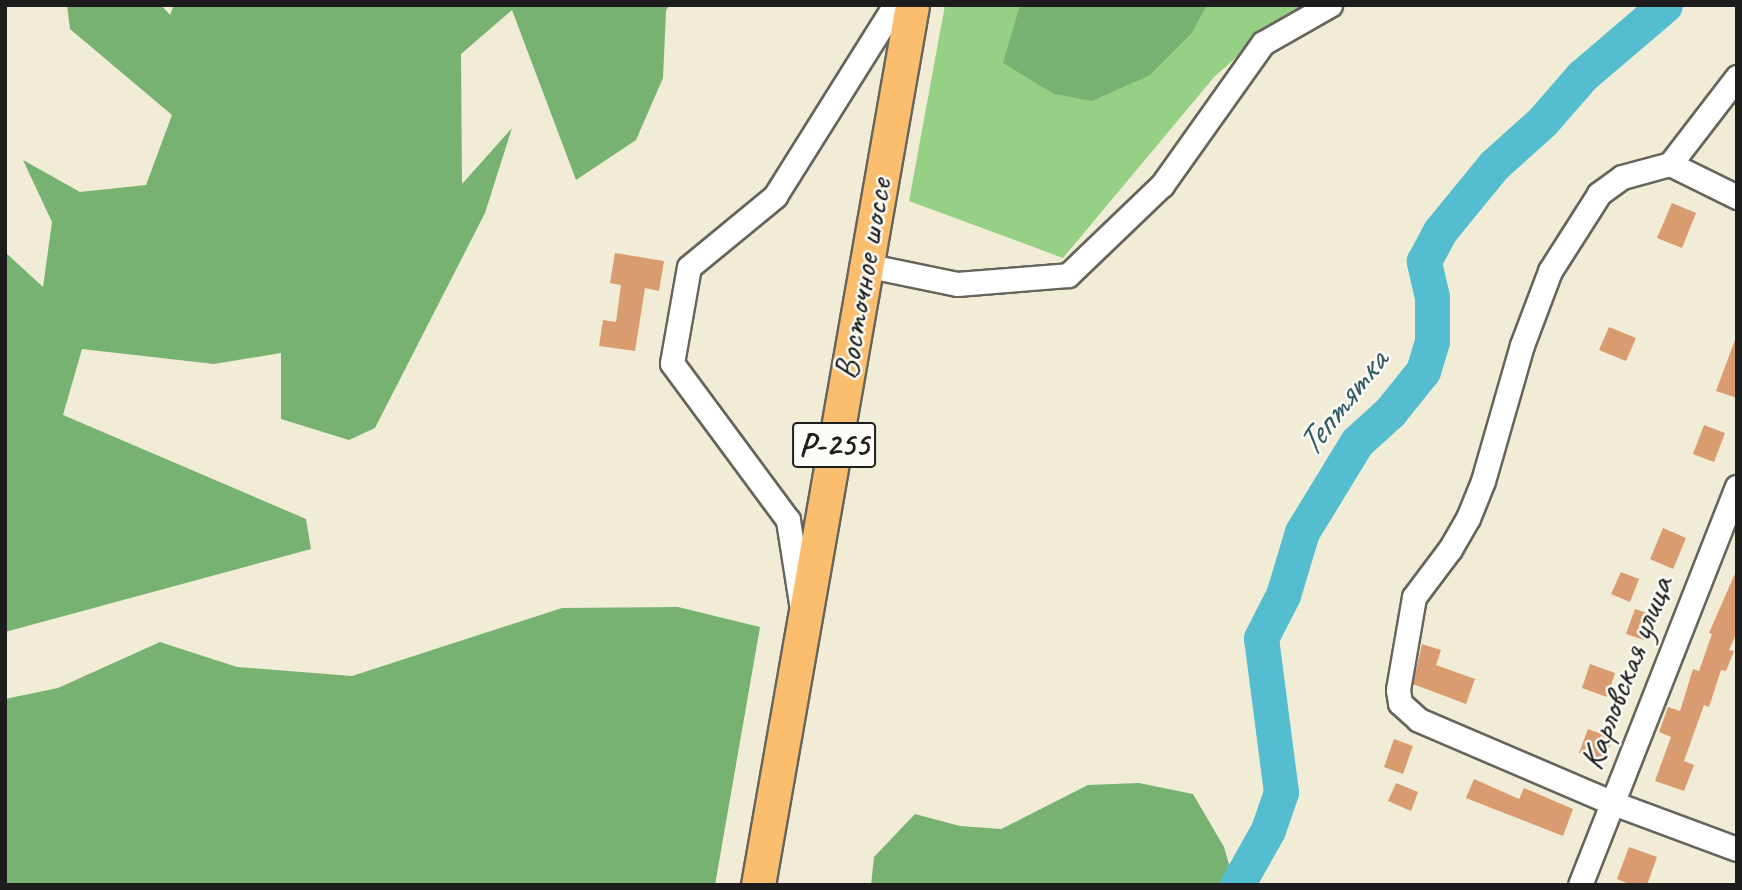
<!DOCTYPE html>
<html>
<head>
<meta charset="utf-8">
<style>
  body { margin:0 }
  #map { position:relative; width:1742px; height:890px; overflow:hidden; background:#f0ecd5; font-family:Caveat,sans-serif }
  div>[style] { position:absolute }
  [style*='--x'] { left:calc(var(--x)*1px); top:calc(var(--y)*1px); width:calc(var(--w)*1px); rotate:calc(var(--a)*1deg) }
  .green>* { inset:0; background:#95d084 }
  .forest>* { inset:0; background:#78b272 }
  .river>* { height:35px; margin:-17.5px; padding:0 17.5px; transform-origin:17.5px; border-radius:17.5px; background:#54bed0 }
  .building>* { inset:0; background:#d99b70 }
  .roads { filter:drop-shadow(2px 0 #66655d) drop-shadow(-2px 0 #66655d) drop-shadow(0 2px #66655d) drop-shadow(0 -2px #66655d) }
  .minor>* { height:23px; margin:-11.5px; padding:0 11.5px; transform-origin:11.5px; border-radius:11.5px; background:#fff }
  .highway>* { height:33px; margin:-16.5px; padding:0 16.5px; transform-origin:16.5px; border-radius:16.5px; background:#fbbe6e }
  span { translate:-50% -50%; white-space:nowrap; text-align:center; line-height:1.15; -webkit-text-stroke:5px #fdfcf7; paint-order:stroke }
  .shield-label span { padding:2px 5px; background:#fdfcf7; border:2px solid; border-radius:5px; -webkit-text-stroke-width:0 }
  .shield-label { font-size:33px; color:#1c1c1c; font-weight:700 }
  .street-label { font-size:35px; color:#1c1c1c }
  .water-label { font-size:37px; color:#325d64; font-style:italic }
  .frame { position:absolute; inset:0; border:7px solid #1c1c1c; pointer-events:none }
</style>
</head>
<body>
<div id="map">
  <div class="green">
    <i style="clip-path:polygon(945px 5px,1303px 5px,1279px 20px,1215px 76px,1063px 258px,909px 201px)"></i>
  </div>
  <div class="forest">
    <i style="clip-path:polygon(67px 5px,161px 5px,170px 15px,174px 5px,669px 5px,666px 11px,663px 78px,636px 140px,576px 180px,512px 10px,461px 54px,462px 184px,512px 128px,485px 213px,375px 428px,349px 440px,281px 419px,281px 353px,214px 364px,82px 349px,63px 415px,306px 519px,311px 549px,5px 632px,5px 252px,43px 287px,52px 222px,23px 160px,80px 192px,146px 185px,172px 115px,70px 29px)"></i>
    <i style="clip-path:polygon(1020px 5px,1207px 5px,1191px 34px,1150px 75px,1092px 101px,1054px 94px,1003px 63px)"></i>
    <i style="clip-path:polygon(678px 607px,760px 627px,715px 885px,5px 885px,5px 699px,58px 688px,160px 642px,237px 667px,352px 676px,562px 608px)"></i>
    <i style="clip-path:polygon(1139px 783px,1193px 794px,1224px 847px,1235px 885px,871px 885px,874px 857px,915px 814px,960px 826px,1001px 829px,1088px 785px)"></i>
  </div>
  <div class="river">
    <i style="--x:1237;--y:885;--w:63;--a:-60.6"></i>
    <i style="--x:1268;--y:830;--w:40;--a:-71.1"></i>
    <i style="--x:1281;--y:792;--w:155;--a:-97.4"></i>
    <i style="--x:1261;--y:638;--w:48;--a:-62.9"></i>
    <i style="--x:1283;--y:595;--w:66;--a:-73.2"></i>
    <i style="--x:1302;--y:532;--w:105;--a:-58.6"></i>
    <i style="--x:1357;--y:442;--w:45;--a:-42.3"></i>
    <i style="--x:1390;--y:412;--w:53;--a:-51.2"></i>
    <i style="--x:1423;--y:371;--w:31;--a:-73"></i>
    <i style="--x:1432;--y:341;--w:44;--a:-90"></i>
    <i style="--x:1432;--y:297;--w:37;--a:-103"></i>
    <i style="--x:1424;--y:261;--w:34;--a:-62"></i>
    <i style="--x:1440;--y:231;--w:85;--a:-50.7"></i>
    <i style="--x:1494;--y:165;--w:64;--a:-41.9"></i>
    <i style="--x:1542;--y:122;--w:61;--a:-49"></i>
    <i style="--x:1582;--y:76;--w:109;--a:-40.5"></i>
  </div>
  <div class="building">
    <i style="clip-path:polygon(1672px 203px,1696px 213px,1682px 248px,1657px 238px)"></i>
    <i style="clip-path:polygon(615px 253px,664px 261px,659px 291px,645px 288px,635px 351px,599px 346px,603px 320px,616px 322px,621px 285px,610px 283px)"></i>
    <i style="clip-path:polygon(1609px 327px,1636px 338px,1626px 361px,1599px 350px)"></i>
    <i style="clip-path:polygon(1735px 340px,1737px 340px,1737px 398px,1716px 391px)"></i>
    <i style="clip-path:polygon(1704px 425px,1725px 433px,1714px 462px,1693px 454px)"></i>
    <i style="clip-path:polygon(1663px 528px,1686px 538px,1673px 569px,1650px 559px)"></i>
    <i style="clip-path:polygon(1737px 569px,1737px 632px,1729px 650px,1734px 651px,1726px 671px,1721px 670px,1709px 707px,1704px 705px,1684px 761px,1694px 765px,1684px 791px,1655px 781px,1671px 737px,1659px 732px,1668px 707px,1680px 711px,1693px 669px,1699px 671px,1712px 634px,1709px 633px)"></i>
    <i style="clip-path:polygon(1621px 572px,1639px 579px,1630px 602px,1611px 594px)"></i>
    <i style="clip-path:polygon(1635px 609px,1656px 616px,1647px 641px,1626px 634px)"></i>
    <i style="clip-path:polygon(1422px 644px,1441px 650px,1436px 665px,1475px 679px,1466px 704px,1413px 684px)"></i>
    <i style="clip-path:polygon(1590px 664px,1615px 673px,1607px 697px,1582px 688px)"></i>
    <i style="clip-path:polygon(1588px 729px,1613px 738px,1604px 762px,1579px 753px)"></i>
    <i style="clip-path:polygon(1394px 739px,1413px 746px,1403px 774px,1384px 767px)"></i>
    <i style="clip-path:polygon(1474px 779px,1519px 799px,1524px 788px,1573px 809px,1563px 836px,1466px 798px)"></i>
    <i style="clip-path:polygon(1396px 783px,1418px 792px,1411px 811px,1388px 801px)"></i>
    <i style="clip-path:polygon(1629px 847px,1657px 857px,1647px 885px,1632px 885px,1617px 879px)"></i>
  </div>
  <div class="roads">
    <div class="minor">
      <i style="--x:1737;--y:77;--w:110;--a:127.6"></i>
      <i style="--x:1670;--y:164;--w:50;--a:164.8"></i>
      <i style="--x:1622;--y:177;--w:29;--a:144"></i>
      <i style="--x:1599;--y:194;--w:91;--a:122.5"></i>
      <i style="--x:1550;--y:271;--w:79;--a:110.7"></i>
      <i style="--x:1522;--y:345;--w:141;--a:106"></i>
      <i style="--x:1483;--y:481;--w:40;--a:112"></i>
      <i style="--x:1468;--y:518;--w:36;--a:120"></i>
      <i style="--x:1450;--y:549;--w:60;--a:126.9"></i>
      <i style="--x:1414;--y:597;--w:94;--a:99.8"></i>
      <i style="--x:1398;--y:690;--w:13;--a:81"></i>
      <i style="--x:1400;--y:703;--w:25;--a:42"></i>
      <i style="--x:1419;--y:720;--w:211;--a:23.2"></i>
      <i style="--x:1613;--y:803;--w:132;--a:20.4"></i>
      <i style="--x:1670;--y:164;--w:75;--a:26.2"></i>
      <i style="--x:865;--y:265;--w:94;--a:11.7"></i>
      <i style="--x:957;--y:284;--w:111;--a:-4.6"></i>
      <i style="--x:1068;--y:275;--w:130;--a:-43.8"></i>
      <i style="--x:1162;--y:185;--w:174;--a:-54.6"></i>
      <i style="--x:1263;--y:43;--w:77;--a:-29.6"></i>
      <i style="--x:801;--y:603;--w:84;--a:-98.9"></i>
      <i style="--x:788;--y:520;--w:195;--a:-126.5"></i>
      <i style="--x:672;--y:363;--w:97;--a:-80"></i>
      <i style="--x:689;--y:267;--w:112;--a:-39.5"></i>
      <i style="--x:775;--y:196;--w:226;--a:-57.9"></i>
      <i style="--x:1580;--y:885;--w:428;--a:-68.5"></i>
    </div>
    <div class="highway">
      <i style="--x:758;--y:885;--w:893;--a:-80.07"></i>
    </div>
  </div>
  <div class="shield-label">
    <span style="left:834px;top:445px">Р-255</span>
  </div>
  <div class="street-label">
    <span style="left:863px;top:279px;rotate:-80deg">Восточное шоссе</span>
    <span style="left:1626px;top:673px;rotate:-69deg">Карловская улица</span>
  </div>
  <div class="water-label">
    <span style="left:1342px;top:403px;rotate:-52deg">Тептятка</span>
  </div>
  <div class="frame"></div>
</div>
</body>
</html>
